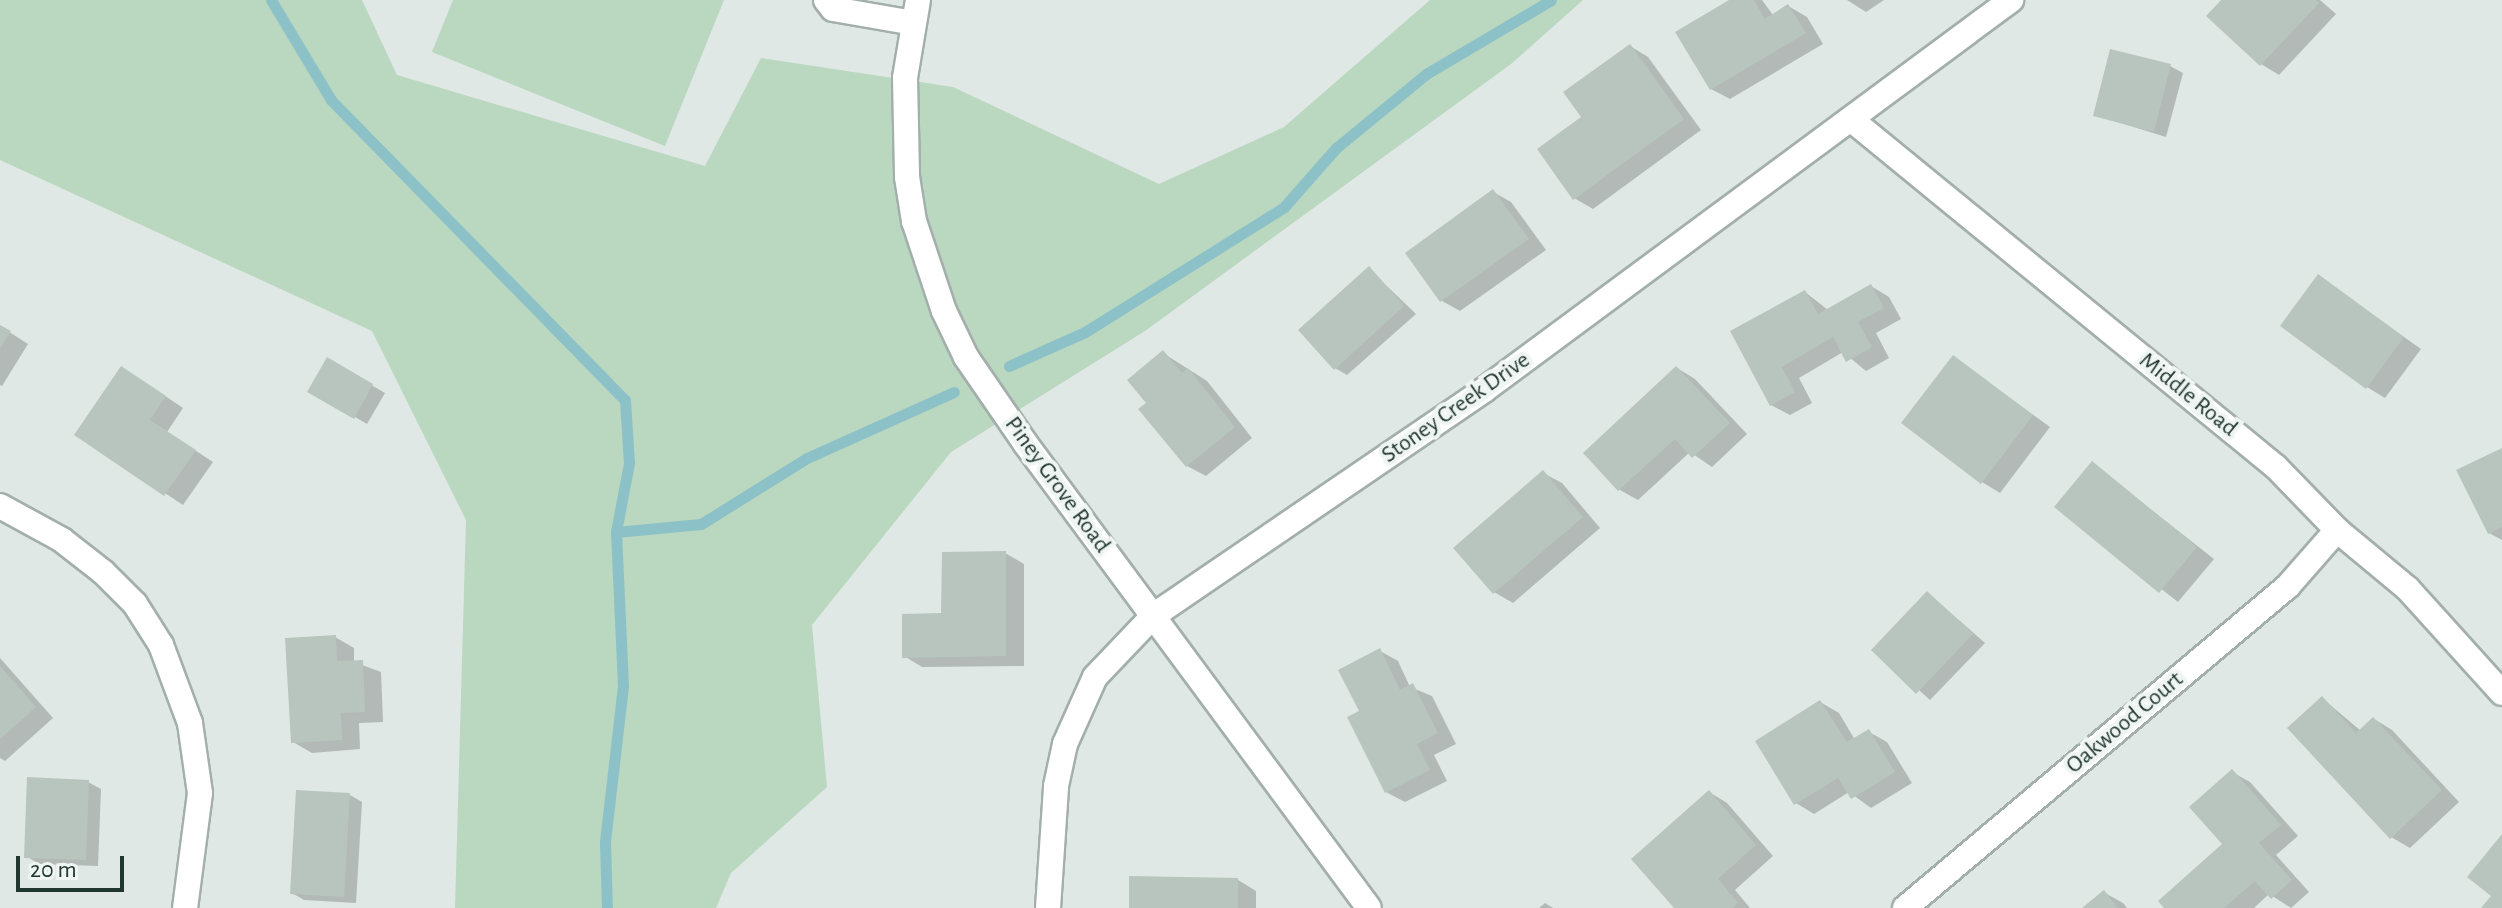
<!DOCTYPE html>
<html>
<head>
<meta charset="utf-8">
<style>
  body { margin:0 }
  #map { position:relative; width:2502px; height:908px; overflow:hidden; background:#dfe8e4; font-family:"Alegreya Sans",sans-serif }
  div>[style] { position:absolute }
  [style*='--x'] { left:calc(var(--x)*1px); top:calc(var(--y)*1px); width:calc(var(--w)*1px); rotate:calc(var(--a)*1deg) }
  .green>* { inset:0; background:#bad7c0 }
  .shadow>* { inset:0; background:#0003 }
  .stream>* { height:11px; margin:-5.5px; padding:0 5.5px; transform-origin:5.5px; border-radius:5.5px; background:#8cc1c8 }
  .building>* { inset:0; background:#b8c5bf }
  .roads { filter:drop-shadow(2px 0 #a3afaa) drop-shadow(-2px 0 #a3afaa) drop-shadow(0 2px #a3afaa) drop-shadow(0 -2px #a3afaa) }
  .minor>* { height:24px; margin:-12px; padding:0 12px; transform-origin:12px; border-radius:12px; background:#fff }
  span { translate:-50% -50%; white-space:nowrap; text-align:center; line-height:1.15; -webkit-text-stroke:8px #eff5f2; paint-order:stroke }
  .street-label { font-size:24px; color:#223630 }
  .scale { position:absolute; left:16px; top:856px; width:108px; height:36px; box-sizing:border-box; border:4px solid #223630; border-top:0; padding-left:10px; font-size:24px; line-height:28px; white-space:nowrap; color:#223630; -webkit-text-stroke:6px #eff5f2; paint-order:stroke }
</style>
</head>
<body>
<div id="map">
  <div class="green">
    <i style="clip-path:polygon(0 0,362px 0,397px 75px,705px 166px,761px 58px,953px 87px,1159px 184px,1284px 127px,1430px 0,1583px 0,1511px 64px,1145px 331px,951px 452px,812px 625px,827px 787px,731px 873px,716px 908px,455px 908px,466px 520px,372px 331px,0 160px)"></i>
    <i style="clip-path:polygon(453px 0,724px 0,665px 146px,432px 52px)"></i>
  </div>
  <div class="shadow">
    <i style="clip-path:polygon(1733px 0,1762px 0,1773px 15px,1788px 6px,1807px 17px,1823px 44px,1730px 99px,1711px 89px)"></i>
    <i style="clip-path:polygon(1847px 0,1884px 0,1866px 12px)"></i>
    <i style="clip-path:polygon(2223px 0,2320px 0,2336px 14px,2279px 75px,2261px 64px)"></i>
    <i style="clip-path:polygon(1630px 46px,1648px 57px,1701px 130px,1593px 209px,1574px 198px,1584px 118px)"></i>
    <i style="clip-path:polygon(2170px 66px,2183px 73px,2166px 137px,2095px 115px)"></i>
    <i style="clip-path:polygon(1493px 192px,1511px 202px,1546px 250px,1460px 311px,1442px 301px)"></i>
    <i style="clip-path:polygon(1369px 269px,1416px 314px,1347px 375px,1335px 368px)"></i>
    <i style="clip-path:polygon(2319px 277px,2421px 349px,2385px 398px,2367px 387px)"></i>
    <i style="clip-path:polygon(1871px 286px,1889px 297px,1901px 319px,1876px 333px,1889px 358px,1866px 371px,1843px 352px,1799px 378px,1812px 403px,1790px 415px,1771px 405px,1733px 332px,1805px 292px,1828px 310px)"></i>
    <i style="clip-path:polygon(0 326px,28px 344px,2px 386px,0 385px)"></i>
    <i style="clip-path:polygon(1163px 353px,1207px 381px,1252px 438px,1206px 476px,1187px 466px,1149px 404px)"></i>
    <i style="clip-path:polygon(1953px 357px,2050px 427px,2000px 493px,1982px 482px)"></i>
    <i style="clip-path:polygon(328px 360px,385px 393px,367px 424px,310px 391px)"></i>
    <i style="clip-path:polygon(1677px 368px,1695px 379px,1747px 434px,1712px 467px,1690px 452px,1638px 500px,1620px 490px,1586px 453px)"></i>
    <i style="clip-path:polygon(140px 379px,183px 408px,167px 432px,213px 462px,183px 505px,77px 435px)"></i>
    <i style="clip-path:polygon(2502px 450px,2502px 540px,2489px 533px)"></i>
    <i style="clip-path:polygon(2093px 464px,2214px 559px,2178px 602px,2057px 507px)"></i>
    <i style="clip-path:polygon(1543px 473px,1562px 483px,1600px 528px,1513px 603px,1494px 592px)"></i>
    <i style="clip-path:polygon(1005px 553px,1024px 564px,1024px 666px,922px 667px,904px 656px)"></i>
    <i style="clip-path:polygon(1928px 593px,1985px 643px,1930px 700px,1874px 650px)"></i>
    <i style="clip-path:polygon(335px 637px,354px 648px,354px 662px,381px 672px,383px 722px,359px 723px,360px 749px,312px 753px,293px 742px)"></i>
    <i style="clip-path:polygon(1380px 651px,1398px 661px,1410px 687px,1432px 696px,1456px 744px,1434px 755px,1447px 781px,1405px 802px,1386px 792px,1362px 712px)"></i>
    <i style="clip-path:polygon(0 658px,53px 718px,5px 761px,0 758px)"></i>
    <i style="clip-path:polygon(2322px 698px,2361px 731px,2374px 719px,2392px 730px,2459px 802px,2410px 848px,2391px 837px)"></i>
    <i style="clip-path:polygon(1820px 702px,1839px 713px,1855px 740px,1869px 732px,1887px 742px,1912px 783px,1871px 808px,1849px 792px,1814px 814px,1796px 803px)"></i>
    <i style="clip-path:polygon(2232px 772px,2250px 782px,2298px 836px,2276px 855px,2309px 892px,2291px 908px,2269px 894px,2254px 908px,2167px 908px,2225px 844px)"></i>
    <i style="clip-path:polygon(88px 782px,101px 789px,98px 866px,39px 864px,26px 856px)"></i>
    <i style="clip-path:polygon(1709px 792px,1727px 803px,1773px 856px,1735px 890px,1750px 908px,1677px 908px)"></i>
    <i style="clip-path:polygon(350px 795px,362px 802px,356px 903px,304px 900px,292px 893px)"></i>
    <i style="clip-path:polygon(1238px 880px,1256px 891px,1256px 908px,1131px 908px)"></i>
    <i style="clip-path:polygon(2105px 893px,2123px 903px,2127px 908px,2085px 908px)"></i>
    <i style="clip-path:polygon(1545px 903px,1553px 908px,1539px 908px)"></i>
  </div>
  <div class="stream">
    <i style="--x:271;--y:0;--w:117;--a:59"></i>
    <i style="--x:331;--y:100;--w:420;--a:45.6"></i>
    <i style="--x:625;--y:400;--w:63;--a:86.4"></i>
    <i style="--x:629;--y:463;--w:70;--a:100.7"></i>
    <i style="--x:616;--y:532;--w:154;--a:87.4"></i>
    <i style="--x:623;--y:686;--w:157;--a:96.6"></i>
    <i style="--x:605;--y:842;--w:66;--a:88.3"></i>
    <i style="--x:1009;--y:366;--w:83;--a:-24.1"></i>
    <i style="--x:1085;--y:332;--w:235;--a:-32.1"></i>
    <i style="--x:1284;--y:207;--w:79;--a:-48.6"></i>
    <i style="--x:1336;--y:148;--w:117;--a:-39.4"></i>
    <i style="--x:1426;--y:74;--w:145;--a:-30.6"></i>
    <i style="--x:616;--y:532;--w:85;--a:-5.4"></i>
    <i style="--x:701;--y:524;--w:125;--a:-31.9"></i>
    <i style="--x:807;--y:458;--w:161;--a:-24.2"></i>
  </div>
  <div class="building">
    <i style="clip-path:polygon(1729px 0,1754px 0,1765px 19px,1788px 4px,1806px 33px,1710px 90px,1675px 32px)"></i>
    <i style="clip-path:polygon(2221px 0,2316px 0,2319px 3px,2260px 66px,2206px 16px)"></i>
    <i style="clip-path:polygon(1630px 44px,1684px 119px,1573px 200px,1537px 149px,1581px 117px,1563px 92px)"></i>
    <i style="clip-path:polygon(2110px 49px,2171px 64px,2154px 132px,2093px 116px)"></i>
    <i style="clip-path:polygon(1493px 189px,1529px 239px,1440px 302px,1405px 253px)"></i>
    <i style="clip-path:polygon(1369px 266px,1404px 306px,1334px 370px,1298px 330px)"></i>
    <i style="clip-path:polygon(2318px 274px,2404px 337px,2366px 389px,2280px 326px)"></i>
    <i style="clip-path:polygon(1871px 284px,1884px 308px,1858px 322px,1872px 347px,1846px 362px,1833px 337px,1782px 367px,1795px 392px,1770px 406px,1730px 331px,1805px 290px,1818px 314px)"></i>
    <i style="clip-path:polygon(0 325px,11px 331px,0 349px)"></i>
    <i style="clip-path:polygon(1163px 350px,1182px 373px,1188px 368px,1235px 427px,1186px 467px,1138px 409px,1146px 403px,1127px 380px)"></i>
    <i style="clip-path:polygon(1953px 355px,2033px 415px,1981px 484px,1901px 423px)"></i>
    <i style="clip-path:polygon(327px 357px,373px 384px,354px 419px,307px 392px)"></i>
    <i style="clip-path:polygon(121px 366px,166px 396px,150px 420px,196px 450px,164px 496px,74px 435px)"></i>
    <i style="clip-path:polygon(1676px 366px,1730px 423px,1692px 458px,1675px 439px,1618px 491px,1583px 453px)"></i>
    <i style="clip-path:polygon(2502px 448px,2502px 527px,2488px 534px,2456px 470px)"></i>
    <i style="clip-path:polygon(2092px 461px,2197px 547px,2159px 593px,2054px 507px)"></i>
    <i style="clip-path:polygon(1543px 470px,1583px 517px,1493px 594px,1453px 548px)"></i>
    <i style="clip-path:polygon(1006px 551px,1006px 656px,902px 658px,902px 614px,941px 613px,942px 552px)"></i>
    <i style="clip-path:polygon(1927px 591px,1973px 634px,1916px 694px,1871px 650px)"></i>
    <i style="clip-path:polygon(336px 635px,337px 661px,363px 660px,365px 712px,341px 713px,342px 740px,291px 743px,285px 638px)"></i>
    <i style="clip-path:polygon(1380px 648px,1400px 690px,1413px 683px,1438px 733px,1417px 744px,1430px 770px,1385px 793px,1347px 717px,1359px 711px,1338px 670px)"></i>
    <i style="clip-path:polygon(0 666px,36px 707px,0 739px)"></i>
    <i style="clip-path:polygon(2322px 696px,2356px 733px,2373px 717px,2442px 790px,2390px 839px,2287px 728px)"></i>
    <i style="clip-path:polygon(1820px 700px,1847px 742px,1869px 729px,1895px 772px,1851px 799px,1838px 778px,1794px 805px,1755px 741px)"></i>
    <i style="clip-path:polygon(2232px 769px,2281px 825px,2259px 843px,2292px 880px,2271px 899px,2255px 881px,2224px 908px,2164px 908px,2158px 901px,2222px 844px,2189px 807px)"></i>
    <i style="clip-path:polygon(27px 777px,89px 780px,86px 860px,24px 858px)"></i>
    <i style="clip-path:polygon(296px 790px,350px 793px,344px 897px,290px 894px)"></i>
    <i style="clip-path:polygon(1709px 790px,1756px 845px,1718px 879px,1738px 903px,1733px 908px,1674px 908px,1631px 859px)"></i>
    <i style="clip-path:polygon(2502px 834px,2502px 908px,2481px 908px,2491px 896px,2467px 877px)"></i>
    <i style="clip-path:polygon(1129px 876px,1238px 878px,1238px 908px,1129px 908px)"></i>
    <i style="clip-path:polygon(2104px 890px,2118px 908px,2082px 908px)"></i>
  </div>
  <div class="roads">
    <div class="minor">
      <i style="--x:826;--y:0;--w:11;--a:52"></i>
      <i style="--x:833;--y:9;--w:82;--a:9.8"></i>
      <i style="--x:918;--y:0;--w:79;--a:99.5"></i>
      <i style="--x:905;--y:78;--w:99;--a:88.8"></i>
      <i style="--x:907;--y:177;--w:45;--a:81"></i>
      <i style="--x:914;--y:221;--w:95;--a:71.6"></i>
      <i style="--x:944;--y:311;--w:51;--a:64.4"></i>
      <i style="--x:966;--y:357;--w:104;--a:55.5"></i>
      <i style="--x:1025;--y:443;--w:578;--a:53.51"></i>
      <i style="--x:1853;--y:121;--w:546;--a:39.28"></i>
      <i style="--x:2276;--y:467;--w:88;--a:45.9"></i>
      <i style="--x:2337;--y:530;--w:92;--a:39.7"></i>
      <i style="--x:2408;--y:589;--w:140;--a:47.9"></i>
      <i style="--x:0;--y:506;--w:71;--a:28.7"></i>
      <i style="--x:62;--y:540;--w:52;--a:38"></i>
      <i style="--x:103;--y:572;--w:45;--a:45"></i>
      <i style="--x:135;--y:604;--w:49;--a:57.6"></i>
      <i style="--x:161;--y:645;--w:83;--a:69.6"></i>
      <i style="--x:190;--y:723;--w:71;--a:81.9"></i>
      <i style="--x:200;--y:793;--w:116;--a:97.4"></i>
      <i style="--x:1048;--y:908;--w:122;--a:-86.2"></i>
      <i style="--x:1056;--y:786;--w:43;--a:-77.9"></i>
      <i style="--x:1065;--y:744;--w:73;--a:-65.9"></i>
      <i style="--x:1095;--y:677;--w:84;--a:-46.4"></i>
      <i style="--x:1153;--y:616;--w:401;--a:-34.3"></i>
      <i style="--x:1484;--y:390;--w:656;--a:-36.5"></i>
      <i style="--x:1905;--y:908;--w:500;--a:-40.05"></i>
      <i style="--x:2288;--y:586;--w:74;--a:-48.8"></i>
    </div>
  </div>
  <div class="street-label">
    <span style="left:2188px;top:395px;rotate:39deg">Middle Road</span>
    <span style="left:1456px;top:408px;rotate:-35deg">Stoney Creek Drive</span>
    <span style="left:1057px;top:485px;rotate:54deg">Piney Grove Road</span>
    <span style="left:2125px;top:723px;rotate:-40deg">Oakwood Court</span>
  </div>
  <div class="scale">20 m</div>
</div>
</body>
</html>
